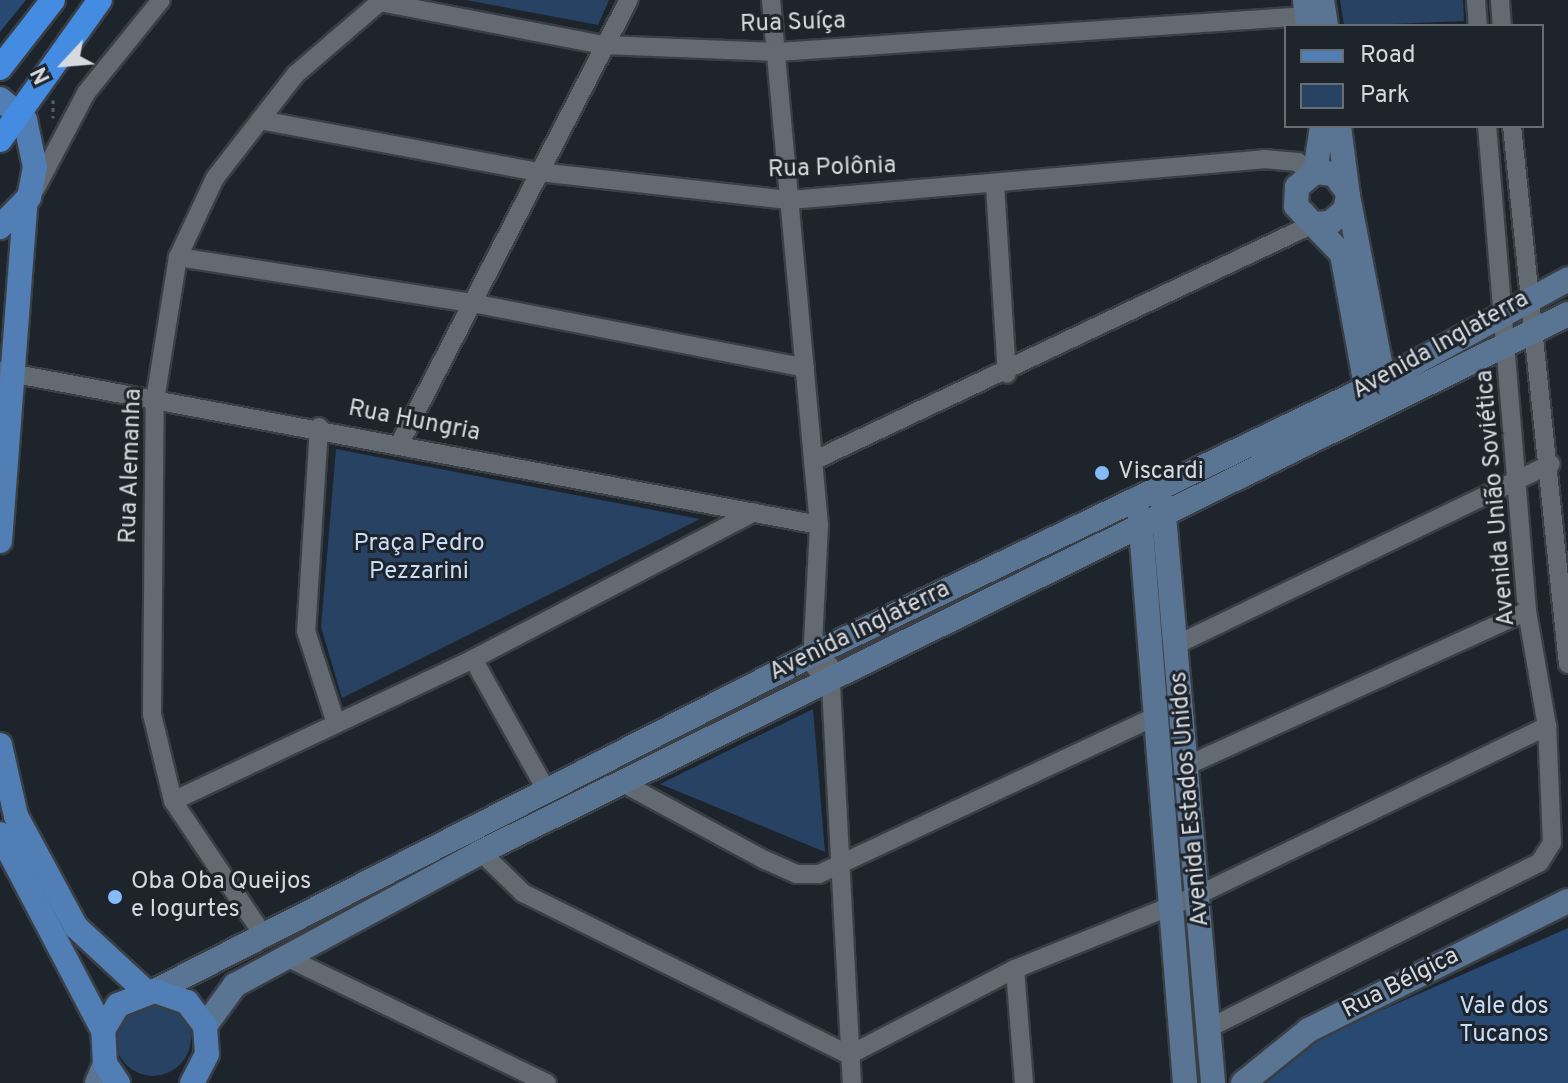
<!DOCTYPE html>
<html>
<head>
<meta charset="utf-8">
<style>
  body { margin:0 }
  #map { position:relative; width:1568px; height:1083px; overflow:hidden; background:#1e242c; font-family:Overpass,sans-serif }
  div>[style] { position:absolute }
  [style*='--x'] { left:calc(var(--x)*1px); top:calc(var(--y)*1px); width:calc(var(--w)*1px); rotate:calc(var(--a)*1deg) }
  .green>* { inset:0; background:#274262 }
  .round { border-radius:50% }
  .forest>* { inset:0; background:#284971 }
  .path>* { height:3px; margin-top:-1.5px; transform-origin:0; background:repeating-linear-gradient(90deg,#585d64 0 4px,transparent 0 8px) }
  .roads { filter:drop-shadow(2px 0 #393f45) drop-shadow(-2px 0 #393f45) drop-shadow(0 2px #393f45) drop-shadow(0 -2px #393f45) }
  .street>* { height:18px; margin:-9px; padding:0 9px; transform-origin:9px; border-radius:9px; background:#636a72 }
  .secondary>* { height:24px; margin:-12px; padding:0 12px; transform-origin:12px; border-radius:12px; background:#5a7493 }
  .primary>* { height:24px; margin:-12px; padding:0 12px; transform-origin:12px; border-radius:12px; background:#507eb5 }
  .highway>* { height:24px; margin:-12px; padding:0 12px; transform-origin:12px; border-radius:12px; background:#448ce1 }
  .dots>* { width:22px; height:22px; translate:-50% -50%; box-sizing:border-box; border:4px solid #1e242c; border-radius:50% }
  span { translate:-50% -50%; white-space:nowrap; text-align:center; line-height:1.15; -webkit-text-stroke:6px #1e242c; paint-order:stroke }
  .street-label { font-size:24px; color:#d6dadf }
  .poi-label { font-size:24px; color:#d6dadf }
  .left { translate:0 -50%; text-align:left }
  .park-label { font-size:24px; color:#c7ddf7 }
  .legend { position:absolute; left:1284px; top:24px; width:260px; height:104px; box-sizing:border-box; background:#1e242c; border:2px solid #686d74; margin:0; padding:10px 14px; list-style:none; font-size:24px; color:#d6dadf }
  .legend li { display:flex; align-items:center; gap:16px; height:40px }
  .legend b { width:40px; border:2px solid #686d74 }
  .north { position:absolute; left:24px; top:24px; width:80px; height:80px; -webkit-text-stroke:6px #1e242c; paint-order:stroke; rotate:244deg; font-size:22px; font-weight:700; line-height:32px; text-align:center; color:#d6dadf }
  .north::after { content:''; display:block; margin:auto; width:28px; height:36px; background:#d6dadf; clip-path:polygon(50% 0,100% 100%,50% 72%,0 100%) }
</style>
</head>
<body>
<div id="map">
  <div class="green">
    <i style="clip-path:polygon(466px 0,609px 0,598px 25px)"></i>
    <i style="clip-path:polygon(1340px 0,1463px 0,1464px 21px,1344px 26px)"></i>
    <i style="clip-path:polygon(336px 449px,700px 519px,342px 698px,321px 627px)"></i>
    <i style="clip-path:polygon(813px 709px,825px 852px,660px 784px)"></i>
    <i class="round" style="left:115px;top:1000px;width:76px;height:76px"></i>
  </div>
  <div class="forest">
    <i style="clip-path:polygon(0 0,26px 0,0 32px)"></i>
    <i style="clip-path:polygon(1568px 928px,1568px 1083px,1266px 1083px,1321px 1037px)"></i>
  </div>
  <div class="path">
    <i style="--x:53;--y:100;--w:18;--a:90"></i>
  </div>
  <div class="roads">
    <div class="street">
      <i style="--x:771;--y:0;--w:527;--a:84.78"></i>
      <i style="--x:819;--y:525;--w:138;--a:92.9"></i>
      <i style="--x:812;--y:663;--w:26;--a:51"></i>
      <i style="--x:1476;--y:0;--w:26;--a:86"></i>
      <i style="--x:1500;--y:0;--w:26;--a:86"></i>
      <i style="--x:380;--y:2;--w:228;--a:10.9"></i>
      <i style="--x:604;--y:45;--w:173;--a:2.3"></i>
      <i style="--x:777;--y:52;--w:531;--a:-3.89"></i>
      <i style="--x:260;--y:120;--w:284;--a:10.6"></i>
      <i style="--x:539;--y:172;--w:253;--a:6.4"></i>
      <i style="--x:790;--y:200;--w:476;--a:-4.9"></i>
      <i style="--x:1264;--y:159;--w:34;--a:5"></i>
      <i style="--x:1298;--y:162;--w:16;--a:47"></i>
      <i style="--x:1512;--y:126;--w:541;--a:84.06"></i>
      <i style="--x:995;--y:185;--w:189;--a:86.4"></i>
      <i style="--x:36;--y:188;--w:107;--a:-62.2"></i>
      <i style="--x:86;--y:93;--w:119;--a:-51.1"></i>
      <i style="--x:178;--y:257;--w:298;--a:8.9"></i>
      <i style="--x:472;--y:303;--w:339;--a:11"></i>
      <i style="--x:0;--y:371;--w:833;--a:10.65"></i>
      <i style="--x:319;--y:427;--w:204;--a:93.6"></i>
      <i style="--x:306;--y:631;--w:94;--a:72"></i>
      <i style="--x:400;--y:443;--w:499;--a:-62.7"></i>
      <i style="--x:813;--y:461;--w:553;--a:-25.36"></i>
      <i style="--x:1178;--y:644;--w:414;--a:-25.8"></i>
      <i style="--x:814;--y:654;--w:20;--a:37"></i>
      <i style="--x:830;--y:666;--w:418;--a:87"></i>
      <i style="--x:473;--y:659;--w:148;--a:60.8"></i>
      <i style="--x:1188;--y:765;--w:372;--a:-24.4"></i>
      <i style="--x:623;--y:783;--w:162;--a:28.5"></i>
      <i style="--x:765;--y:860;--w:34;--a:24"></i>
      <i style="--x:796;--y:874;--w:23;--a:0"></i>
      <i style="--x:819;--y:874;--w:375;--a:-25.1"></i>
      <i style="--x:173;--y:801;--w:332;--a:-25.3"></i>
      <i style="--x:473;--y:659;--w:317;--a:-27.6"></i>
      <i style="--x:481;--y:852;--w:59;--a:44.3"></i>
      <i style="--x:523;--y:893;--w:364;--a:26.4"></i>
      <i style="--x:849;--y:1055;--w:187;--a:-27.4"></i>
      <i style="--x:1015;--y:969;--w:197;--a:-22"></i>
      <i style="--x:1198;--y:895;--w:388;--a:-25.8"></i>
      <i style="--x:262;--y:933;--w:159;--a:-124"></i>
      <i style="--x:173;--y:801;--w:89;--a:-103.6"></i>
      <i style="--x:152;--y:714;--w:314;--a:-89.5"></i>
      <i style="--x:155;--y:400;--w:145;--a:-80.9"></i>
      <i style="--x:178;--y:257;--w:87;--a:-64.9"></i>
      <i style="--x:215;--y:178;--w:132;--a:-52.1"></i>
      <i style="--x:296;--y:74;--w:113;--a:-40.7"></i>
      <i style="--x:284;--y:956;--w:292;--a:25.8"></i>
      <i style="--x:1015;--y:969;--w:114;--a:85.5"></i>
      <i style="--x:1209;--y:1028;--w:370;--a:-26.6"></i>
      <i style="--x:1540;--y:862;--w:22;--a:-58"></i>
      <i style="--x:1552;--y:843;--w:117;--a:-92.4"></i>
      <i style="--x:1547;--y:726;--w:117;--a:-99.9"></i>
      <i style="--x:1527;--y:611;--w:487;--a:-94.7"></i>
    </div>
    <div class="secondary">
      <i style="--x:1305;--y:0;--w:26;--a:83"></i>
      <i style="--x:1322;--y:0;--w:26;--a:81"></i>
      <i style="--x:1339;--y:126;--w:71;--a:82.7"></i>
      <i style="--x:1348;--y:196;--w:14;--a:102"></i>
      <i style="--x:1345;--y:210;--w:20;--a:139"></i>
      <i style="--x:1330;--y:223;--w:17;--a:177"></i>
      <i style="--x:1313;--y:224;--w:25;--a:-133"></i>
      <i style="--x:1296;--y:206;--w:19;--a:-87"></i>
      <i style="--x:1297;--y:187;--w:23;--a:-40"></i>
      <i style="--x:1315;--y:172;--w:19;--a:6"></i>
      <i style="--x:1334;--y:174;--w:21;--a:53"></i>
      <i style="--x:1315;--y:172;--w:47;--a:-81.3"></i>
      <i style="--x:1348;--y:196;--w:202;--a:79.1"></i>
      <i style="--x:1313;--y:224;--w:42;--a:46"></i>
      <i style="--x:1342;--y:254;--w:151;--a:79.7"></i>
      <i style="--x:1163;--y:504;--w:581;--a:85.06"></i>
      <i style="--x:1140;--y:516;--w:569;--a:85.46"></i>
      <i style="--x:155;--y:991;--w:740;--a:-27.08"></i>
      <i style="--x:814;--y:654;--w:630;--a:-25.67"></i>
      <i style="--x:1382;--y:381;--w:212;--a:-28.7"></i>
      <i style="--x:205;--y:1026;--w:51;--a:-53.8"></i>
      <i style="--x:235;--y:985;--w:280;--a:-28.4"></i>
      <i style="--x:481;--y:852;--w:1213;--a:-26.33"></i>
      <i style="--x:97;--y:1083;--w:21;--a:-67"></i>
      <i style="--x:1243;--y:1083;--w:85;--a:-38.8"></i>
      <i style="--x:1309;--y:1030;--w:289;--a:-26.5"></i>
    </div>
    <div class="primary">
      <i style="--x:0;--y:99;--w:33;--a:40"></i>
      <i style="--x:25;--y:120;--w:48;--a:78"></i>
      <i style="--x:35;--y:167;--w:31;--a:101"></i>
      <i style="--x:29;--y:197;--w:42;--a:134"></i>
      <i style="--x:0;--y:541;--w:337;--a:-85.7"></i>
      <i style="--x:0;--y:745;--w:73;--a:77.3"></i>
      <i style="--x:16;--y:816;--w:126;--a:61.6"></i>
      <i style="--x:76;--y:927;--w:94;--a:42.8"></i>
      <i style="--x:0;--y:834;--w:221;--a:62.3"></i>
      <i style="--x:118;--y:1083;--w:23;--a:-124"></i>
      <i style="--x:105;--y:1064;--w:34;--a:-93"></i>
      <i style="--x:103;--y:1030;--w:29;--a:-59"></i>
      <i style="--x:118;--y:1005;--w:40;--a:-21"></i>
      <i style="--x:155;--y:991;--w:34;--a:19"></i>
      <i style="--x:187;--y:1002;--w:30;--a:53"></i>
      <i style="--x:205;--y:1026;--w:28;--a:86"></i>
      <i style="--x:207;--y:1054;--w:33;--a:117"></i>
    </div>
    <div class="highway">
      <i style="--x:0;--y:68;--w:86;--a:-52.1"></i>
      <i style="--x:0;--y:140;--w:172;--a:-54.5"></i>
    </div>
  </div>
  <div class="dots">
    <i style="left:1102px;top:473px;background:#86bbfb"></i>
    <i style="left:115px;top:897px;background:#86bbfb"></i>
  </div>
  <div class="street-label">
    <span style="left:793px;top:24px;rotate:-2deg">Rua Suíça</span>
    <span style="left:832px;top:169px;rotate:-2deg">Rua Polônia</span>
    <span style="left:1441px;top:346px;rotate:-29deg">Avenida Inglaterra</span>
    <span style="left:414px;top:422px;rotate:11deg">Rua Hungria</span>
    <span style="left:132px;top:466px;rotate:-88deg">Rua Alemanha</span>
    <span style="left:1497px;top:498px;rotate:-95deg">Avenida União Soviética</span>
    <span style="left:860px;top:632px;rotate:-26deg">Avenida Inglaterra</span>
    <span style="left:1191px;top:799px;rotate:-95deg">Avenida Estados Unidos</span>
    <span style="left:1401px;top:984px;rotate:-27deg">Rua Bélgica</span>
  </div>
  <div class="poi-label">
    <span class="left" style="left:1118px;top:473px">Viscardi</span>
    <span class="left" style="left:131px;top:897px">Oba Oba Queijos<br>e Iogurtes</span>
  </div>
  <div class="park-label">
    <span style="left:419px;top:559px">Praça Pedro<br>Pezzarini</span>
    <span style="left:1504px;top:1022px">Vale dos<br>Tucanos</span>
  </div>
  <ul class="legend">
  <li><b style="height:10px;background:#507eb5"></b>Road</li>
  <li><b style="height:22px;background:#274262"></b>Park</li>
  </ul>
  <div class="north">N</div>
</div>
</body>
</html>
